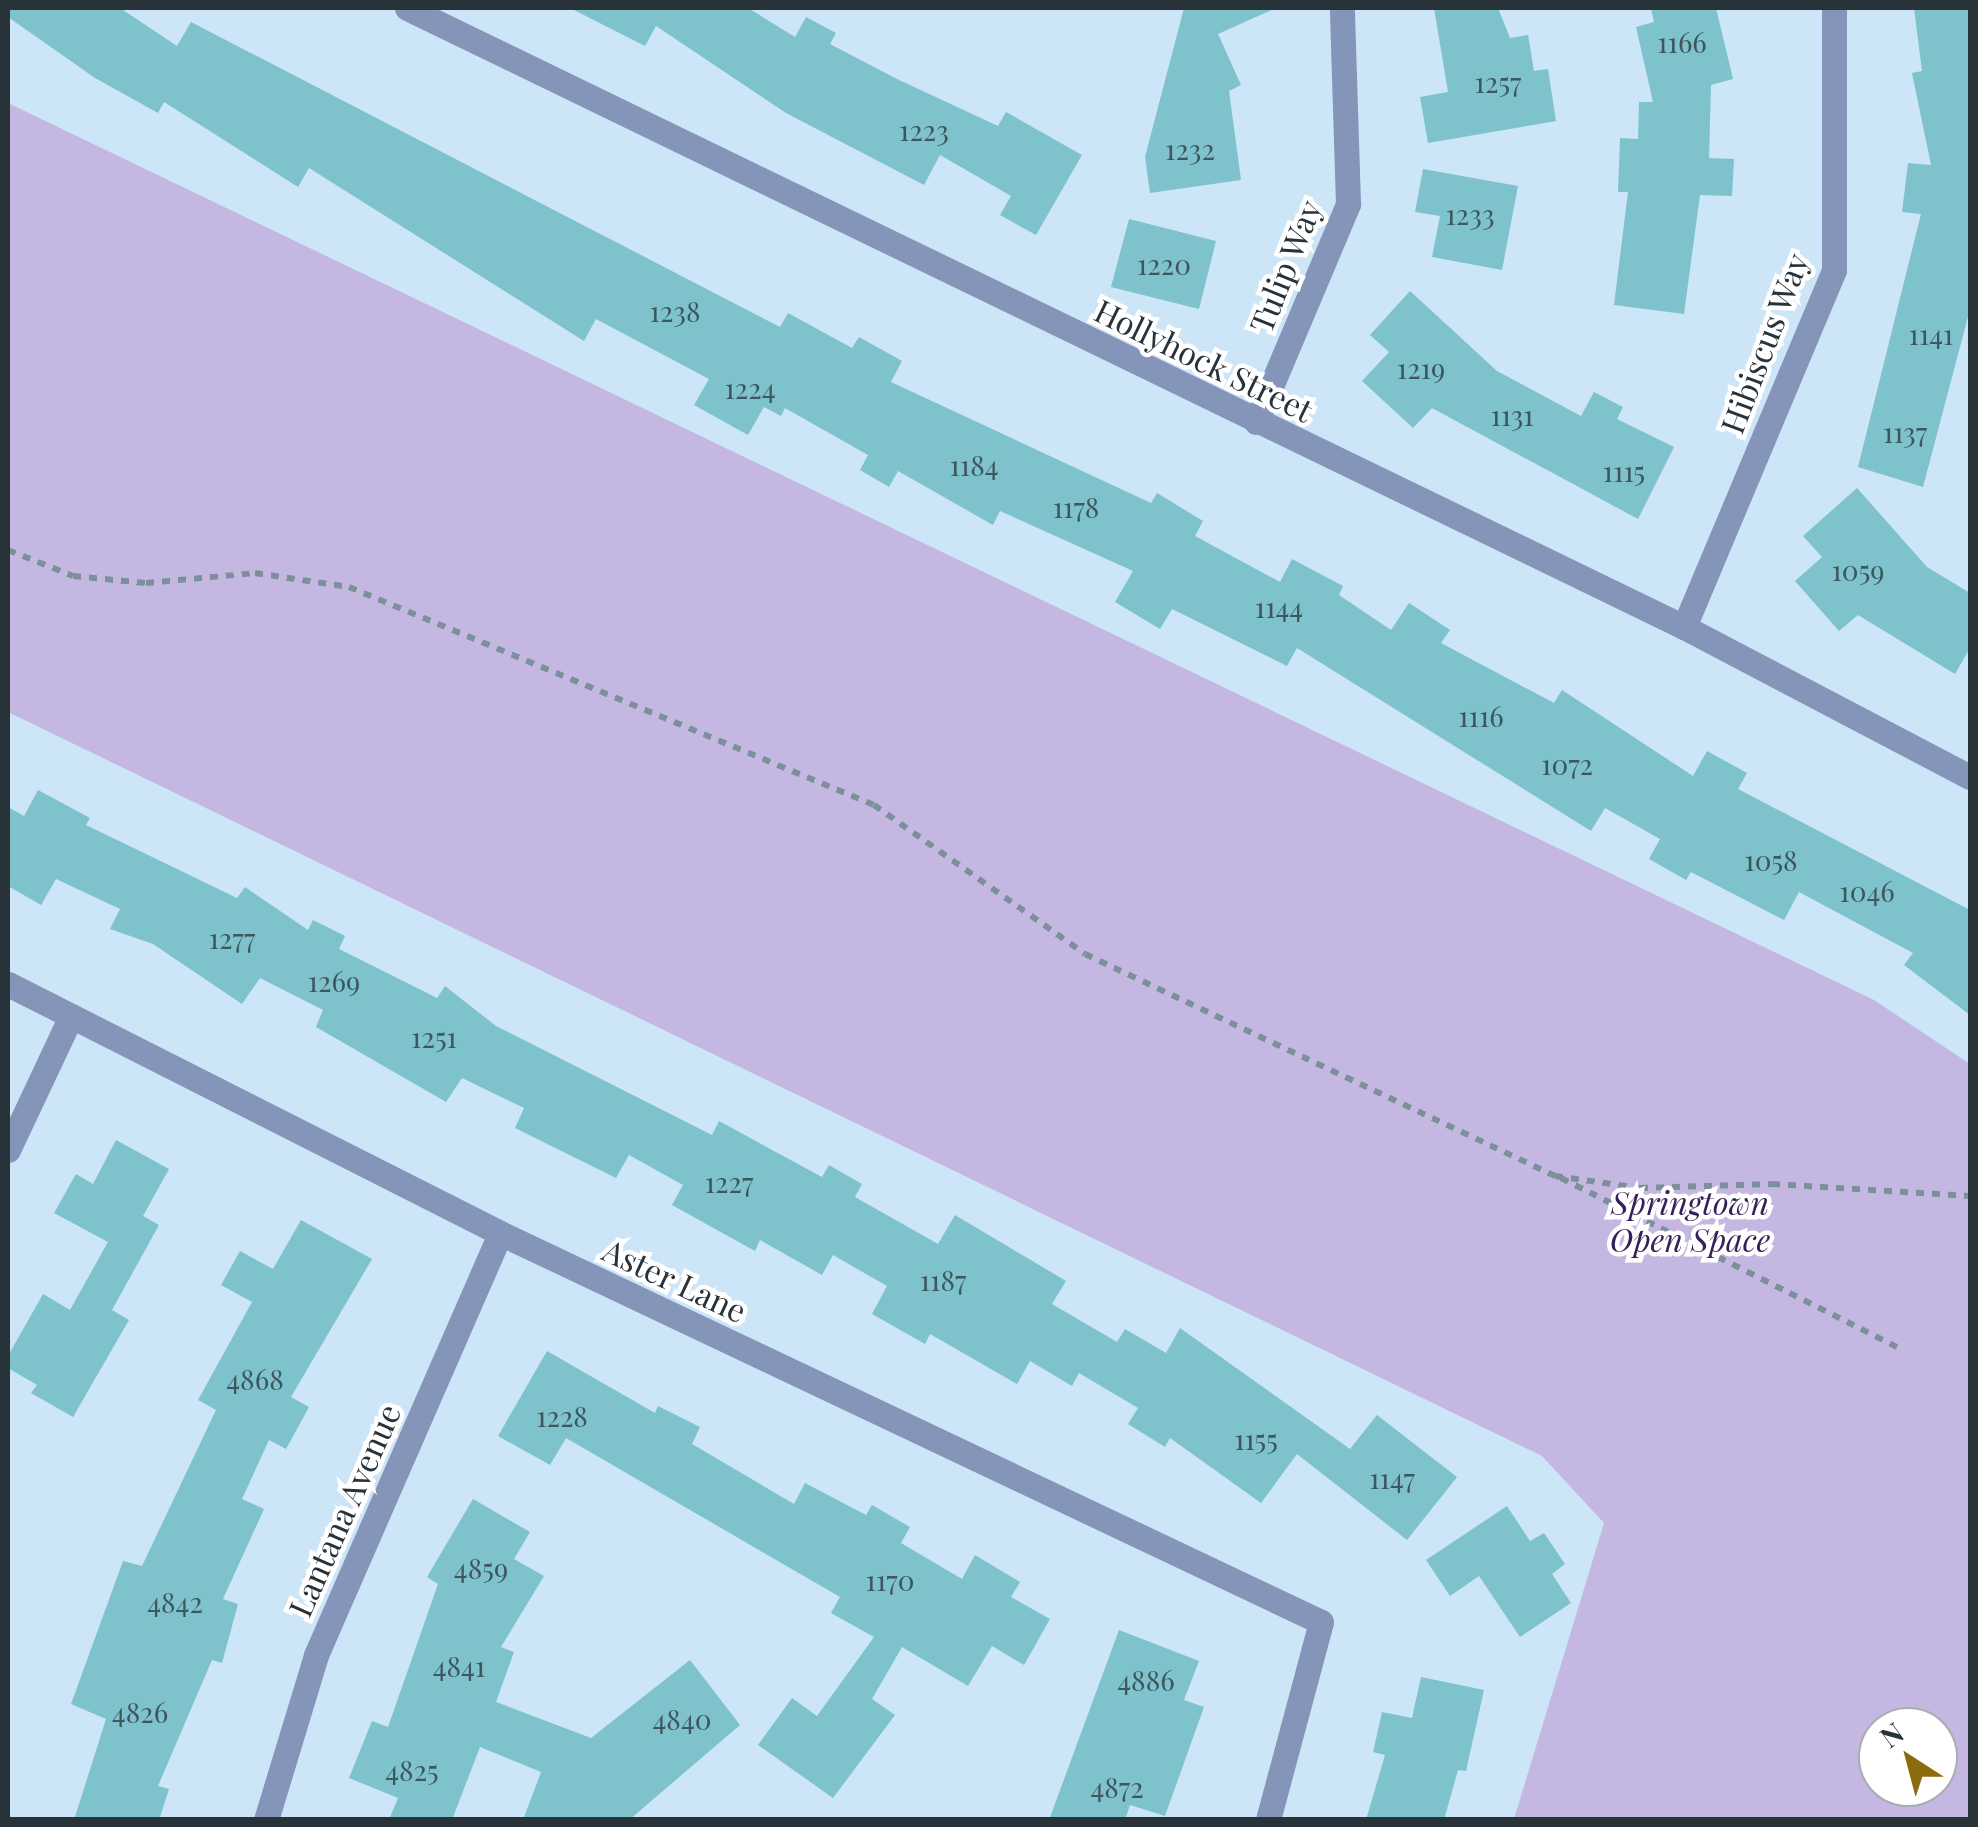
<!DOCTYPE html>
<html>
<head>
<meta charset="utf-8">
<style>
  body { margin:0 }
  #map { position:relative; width:1978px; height:1827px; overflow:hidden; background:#cce5f7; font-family:"Playfair Display",serif }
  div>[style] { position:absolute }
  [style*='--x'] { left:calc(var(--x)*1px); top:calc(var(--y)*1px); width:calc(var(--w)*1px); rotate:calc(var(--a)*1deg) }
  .green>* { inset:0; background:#c4b8e2 }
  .building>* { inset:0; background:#7ec2cc }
  .path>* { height:6px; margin-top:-3px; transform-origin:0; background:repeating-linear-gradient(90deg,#7e8f9c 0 8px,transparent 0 16px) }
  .minor>* { height:25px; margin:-12.5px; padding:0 12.5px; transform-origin:12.5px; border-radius:12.5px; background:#8594b9 }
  span { translate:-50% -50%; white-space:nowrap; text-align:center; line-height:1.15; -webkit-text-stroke:9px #fff; paint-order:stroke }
  .number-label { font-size:28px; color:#3e565e }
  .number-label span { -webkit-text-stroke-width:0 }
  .street-label { font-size:32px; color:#283239 }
  .park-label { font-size:32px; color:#361f59; font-style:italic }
  .frame { position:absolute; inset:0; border:10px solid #283239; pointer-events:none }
  .north { position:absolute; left:1858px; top:1707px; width:100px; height:100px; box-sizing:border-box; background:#fff; border:2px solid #a9adb0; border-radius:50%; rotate:324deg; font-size:28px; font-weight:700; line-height:40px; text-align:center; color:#283239 }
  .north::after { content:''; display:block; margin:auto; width:35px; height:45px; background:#8b6b0c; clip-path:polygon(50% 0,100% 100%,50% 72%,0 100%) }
</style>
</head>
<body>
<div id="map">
  <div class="green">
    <i style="clip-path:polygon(evenodd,8px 103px,1874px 1000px,1970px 1064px,1970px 1819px,1514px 1819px,1604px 1523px,1542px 1456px,8px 712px,8px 103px,1878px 1727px,1938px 1727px,1938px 1787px,1878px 1787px,1878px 1727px)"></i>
  </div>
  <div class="building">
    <i style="clip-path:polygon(8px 8px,120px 8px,177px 46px,191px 22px,780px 327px,788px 313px,852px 348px,859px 337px,902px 361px,891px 382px,1151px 503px,1157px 493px,1203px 521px,1195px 536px,1280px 582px,1292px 559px,1343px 586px,1339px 595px,1391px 630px,1409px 603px,1450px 630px,1441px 643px,1554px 703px,1562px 690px,1693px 776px,1707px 751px,1747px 773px,1738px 789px,1970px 910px,1970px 1015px,1904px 965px,1913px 953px,1799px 892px,1784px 920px,1691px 872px,1686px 880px,1649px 859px,1660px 839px,1605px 808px,1591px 831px,1297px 648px,1287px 666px,1172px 609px,1160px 629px,1115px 602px,1133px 571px,1000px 511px,993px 525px,898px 471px,889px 487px,860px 470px,868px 455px,785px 408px,781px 416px,764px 407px,748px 435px,694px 405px,709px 379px,596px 319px,584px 341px,309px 168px,298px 187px,164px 102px,158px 113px,95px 78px,8px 17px)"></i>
    <i style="clip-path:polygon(570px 8px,748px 8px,795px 37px,806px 17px,836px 33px,830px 44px,897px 79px,998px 126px,1006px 112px,1082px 155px,1036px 235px,1000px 215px,1011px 196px,940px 155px,924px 185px,786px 113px,656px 26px,645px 46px)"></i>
    <i style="clip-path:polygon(1184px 8px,1276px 8px,1218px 34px,1241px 85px,1229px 91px,1241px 180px,1150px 193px,1145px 157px)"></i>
    <i style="clip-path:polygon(1434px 8px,1498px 8px,1510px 38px,1528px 35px,1534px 71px,1548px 69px,1556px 121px,1428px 143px,1420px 97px,1448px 92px)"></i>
    <i style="clip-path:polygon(1651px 8px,1716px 8px,1733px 79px,1711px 85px,1709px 158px,1734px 159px,1732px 196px,1700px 195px,1684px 314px,1614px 305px,1628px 192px,1618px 192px,1620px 138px,1638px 139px,1639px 102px,1653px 102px,1636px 27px,1654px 22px)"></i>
    <i style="clip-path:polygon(1914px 8px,1970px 8px,1970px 309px,1923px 487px,1858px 467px,1921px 214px,1902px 212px,1908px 163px,1931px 165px,1912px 73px,1922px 71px)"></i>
    <i style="clip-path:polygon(1423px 169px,1518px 186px,1502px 270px,1432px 257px,1440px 216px,1415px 212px)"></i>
    <i style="clip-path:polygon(1129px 219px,1216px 241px,1199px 309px,1111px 287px)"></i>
    <i style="clip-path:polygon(1410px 291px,1497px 371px,1581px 416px,1594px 392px,1623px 407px,1617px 419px,1674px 447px,1638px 519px,1432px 408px,1413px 428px,1362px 381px,1389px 352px,1370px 335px)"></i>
    <i style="clip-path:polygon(1857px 488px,1927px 567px,1970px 593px,1970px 648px,1955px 674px,1858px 615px,1839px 631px,1795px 581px,1822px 557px,1803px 536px)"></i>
    <i style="clip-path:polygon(38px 790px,90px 818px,86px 825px,237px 898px,245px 887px,308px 930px,313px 920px,345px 936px,339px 949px,437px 998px,445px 986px,496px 1026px,712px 1135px,719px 1121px,822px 1177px,829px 1165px,862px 1184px,855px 1197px,938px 1244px,955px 1215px,1066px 1281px,1052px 1304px,1117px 1342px,1125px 1329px,1166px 1353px,1180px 1328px,1350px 1449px,1377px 1415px,1457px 1477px,1407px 1540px,1297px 1454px,1261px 1503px,1170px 1438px,1165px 1447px,1128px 1424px,1138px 1408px,1079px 1373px,1072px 1386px,1030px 1361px,1017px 1384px,930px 1334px,925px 1344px,872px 1314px,887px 1286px,833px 1255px,822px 1275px,760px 1240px,755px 1251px,672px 1205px,683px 1185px,629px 1155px,616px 1178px,515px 1128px,524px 1108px,462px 1078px,446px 1102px,316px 1027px,323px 1010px,260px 978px,242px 1004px,153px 944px,110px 929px,120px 909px,56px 879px,41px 905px,8px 886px,8px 807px,24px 816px)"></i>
    <i style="clip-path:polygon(116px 1140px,169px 1169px,143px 1216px,159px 1225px,112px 1310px,129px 1320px,73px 1417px,31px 1393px,37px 1385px,8px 1368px,8px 1356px,43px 1294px,70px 1310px,108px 1242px,54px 1213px,76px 1174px,93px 1184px)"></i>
    <i style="clip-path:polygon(301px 1220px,372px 1259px,291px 1397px,309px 1407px,286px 1449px,269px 1440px,242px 1499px,264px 1509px,223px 1599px,238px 1604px,222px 1663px,212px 1660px,158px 1786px,169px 1789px,159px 1820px,74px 1820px,106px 1719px,71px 1704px,123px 1561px,142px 1566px,216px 1410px,198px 1400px,252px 1302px,221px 1285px,240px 1251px,273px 1269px)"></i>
    <i style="clip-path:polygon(547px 1351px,655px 1413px,658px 1406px,700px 1427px,692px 1444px,794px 1504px,805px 1483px,866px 1515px,872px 1505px,910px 1527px,901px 1543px,962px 1579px,975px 1555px,1020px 1582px,1011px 1597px,1050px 1619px,1024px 1665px,992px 1646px,968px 1686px,902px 1647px,872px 1699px,895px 1715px,833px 1798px,758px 1745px,792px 1698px,817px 1716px,874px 1637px,831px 1613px,840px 1597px,566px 1438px,550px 1465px,498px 1436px)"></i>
    <i style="clip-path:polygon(473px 1499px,530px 1532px,514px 1559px,544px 1576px,501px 1647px,514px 1652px,496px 1702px,591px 1738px,690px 1660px,740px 1725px,629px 1820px,523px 1820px,541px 1772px,480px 1747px,452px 1820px,389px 1820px,398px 1798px,349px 1778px,372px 1721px,388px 1727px,438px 1584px,427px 1577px)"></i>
    <i style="clip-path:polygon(1507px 1506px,1530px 1541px,1544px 1533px,1565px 1564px,1552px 1574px,1571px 1603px,1520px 1637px,1479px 1576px,1450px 1596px,1426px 1560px)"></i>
    <i style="clip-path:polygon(1119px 1630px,1199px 1661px,1184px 1700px,1204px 1707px,1165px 1816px,1130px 1805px,1125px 1820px,1049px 1820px)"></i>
    <i style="clip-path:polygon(1421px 1677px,1484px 1690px,1466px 1771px,1458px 1770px,1444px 1820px,1366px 1820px,1385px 1755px,1373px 1752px,1382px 1712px,1412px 1718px)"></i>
  </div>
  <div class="path">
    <i style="--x:8;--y:550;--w:70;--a:21.8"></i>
    <i style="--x:73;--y:576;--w:73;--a:5.5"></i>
    <i style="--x:146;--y:583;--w:109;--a:-5.2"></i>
    <i style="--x:255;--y:573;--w:95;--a:8.5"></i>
    <i style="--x:349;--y:587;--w:568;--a:22.55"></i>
    <i style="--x:874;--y:805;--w:258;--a:35.2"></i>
    <i style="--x:1085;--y:954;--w:520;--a:25.28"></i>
    <i style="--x:1555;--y:1176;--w:86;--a:8"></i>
    <i style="--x:1640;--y:1188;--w:132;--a:-1.7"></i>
    <i style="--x:1772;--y:1184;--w:198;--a:3.5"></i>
    <i style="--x:1561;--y:1178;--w:383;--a:26.7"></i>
  </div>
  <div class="minor">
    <i style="--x:407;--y:8;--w:1419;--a:25.86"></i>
    <i style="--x:1684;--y:627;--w:323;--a:27.7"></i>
    <i style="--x:1256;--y:422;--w:237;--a:-67.1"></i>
    <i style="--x:1348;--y:204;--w:196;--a:-91.8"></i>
    <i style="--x:1684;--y:627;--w:387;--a:-67.2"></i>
    <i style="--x:1834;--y:270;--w:262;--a:-90"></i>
    <i style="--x:8;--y:984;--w:551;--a:26.84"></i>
    <i style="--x:500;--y:1233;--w:908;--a:25.35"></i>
    <i style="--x:1321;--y:1622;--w:205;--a:105"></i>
    <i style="--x:8;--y:1150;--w:148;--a:-64.8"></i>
    <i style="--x:266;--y:1820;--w:172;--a:-73.1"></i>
    <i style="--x:316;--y:1655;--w:460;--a:-66.4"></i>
  </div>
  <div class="number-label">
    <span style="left:1682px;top:42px">1166</span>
    <span style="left:1498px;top:82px">1257</span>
    <span style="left:924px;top:130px">1223</span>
    <span style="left:1190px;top:149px">1232</span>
    <span style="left:1470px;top:214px">1233</span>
    <span style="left:1164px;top:264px">1220</span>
    <span style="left:675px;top:311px">1238</span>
    <span style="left:1931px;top:334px">1141</span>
    <span style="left:1421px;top:368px">1219</span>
    <span style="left:750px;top:388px">1224</span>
    <span style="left:1512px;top:415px">1131</span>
    <span style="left:1905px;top:432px">1137</span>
    <span style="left:974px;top:465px">1184</span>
    <span style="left:1624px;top:471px">1115</span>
    <span style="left:1076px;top:507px">1178</span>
    <span style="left:1858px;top:570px">1059</span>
    <span style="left:1279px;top:607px">1144</span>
    <span style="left:1481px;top:716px">1116</span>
    <span style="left:1567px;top:764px">1072</span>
    <span style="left:1771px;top:860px">1058</span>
    <span style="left:1867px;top:891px">1046</span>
    <span style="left:232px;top:938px">1277</span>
    <span style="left:334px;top:981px">1269</span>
    <span style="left:434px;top:1037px">1251</span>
    <span style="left:729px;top:1182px">1227</span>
    <span style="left:943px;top:1280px">1187</span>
    <span style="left:255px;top:1379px">4868</span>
    <span style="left:562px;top:1416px">1228</span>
    <span style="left:1256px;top:1439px">1155</span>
    <span style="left:1392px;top:1478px">1147</span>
    <span style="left:481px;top:1568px">4859</span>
    <span style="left:890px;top:1580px">1170</span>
    <span style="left:175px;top:1602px">4842</span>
    <span style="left:459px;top:1666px">4841</span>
    <span style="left:1146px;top:1680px">4886</span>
    <span style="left:140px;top:1712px">4826</span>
    <span style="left:682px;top:1719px">4840</span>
    <span style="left:412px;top:1770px">4825</span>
    <span style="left:1117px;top:1787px">4872</span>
  </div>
  <div class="street-label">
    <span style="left:1285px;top:266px;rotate:-68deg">Tulip Way</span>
    <span style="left:1764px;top:343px;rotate:-69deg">Hibiscus Way</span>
    <span style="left:1204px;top:360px;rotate:26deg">Hollyhock Street</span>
    <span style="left:675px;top:1280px;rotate:25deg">Aster Lane</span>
    <span style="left:344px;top:1510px;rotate:-66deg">Lantana Avenue</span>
  </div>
  <div class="park-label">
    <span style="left:1690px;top:1221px">Springtown<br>Open Space</span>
  </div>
  <div class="frame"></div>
  <div class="north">N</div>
</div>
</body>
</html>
